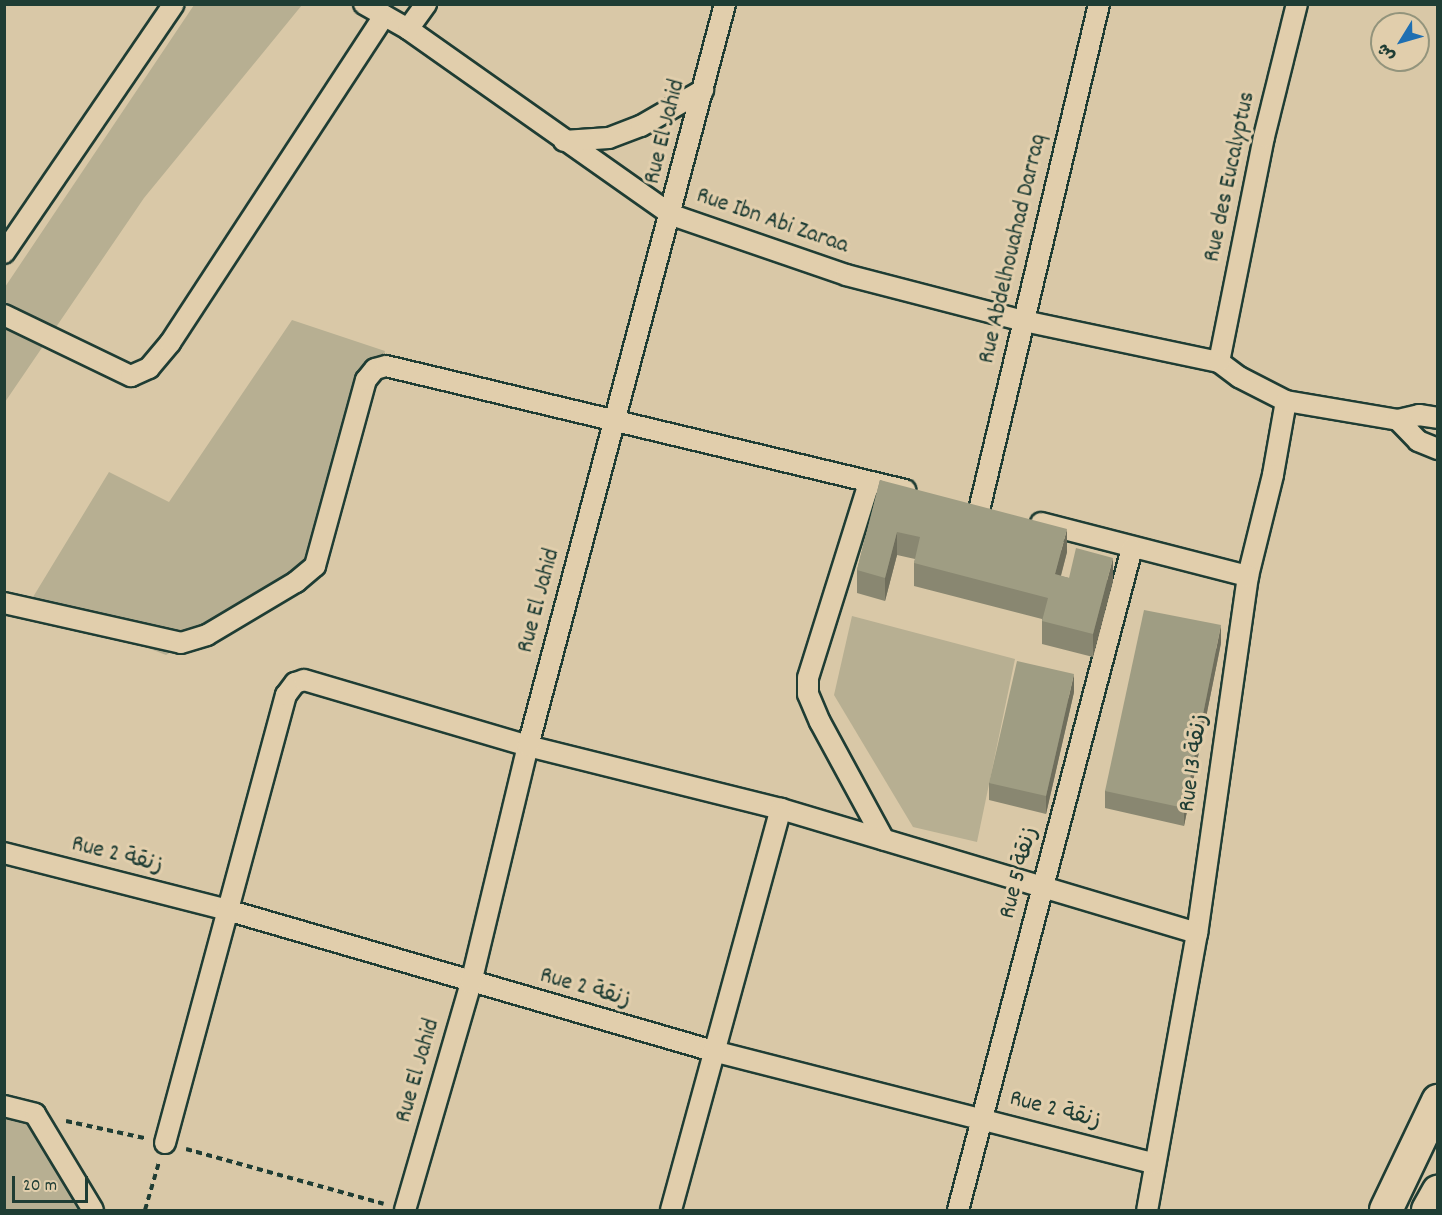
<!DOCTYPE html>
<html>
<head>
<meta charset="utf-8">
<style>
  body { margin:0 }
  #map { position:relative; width:1442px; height:1215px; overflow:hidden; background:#d9c8a7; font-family:Dekko,"Playpen Sans Arabic",sans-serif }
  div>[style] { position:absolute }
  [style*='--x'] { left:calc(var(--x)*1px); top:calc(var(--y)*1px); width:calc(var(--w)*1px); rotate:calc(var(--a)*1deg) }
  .green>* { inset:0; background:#b7af92 }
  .path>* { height:4px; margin-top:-2px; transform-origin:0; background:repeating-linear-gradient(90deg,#1f3d34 0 6px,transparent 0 10.5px) }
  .roads { filter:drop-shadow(2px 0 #1f3d34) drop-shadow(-2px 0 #1f3d34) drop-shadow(0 2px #1f3d34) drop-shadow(0 -2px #1f3d34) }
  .street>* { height:20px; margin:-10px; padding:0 10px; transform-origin:10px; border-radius:10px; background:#e1ceac }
  .primary>* { height:32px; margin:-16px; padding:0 16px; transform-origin:16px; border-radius:16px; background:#e1ceac }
  .wall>* { inset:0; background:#898771 }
  .shaded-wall>* { inset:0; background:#6f6e5c }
  .building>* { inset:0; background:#9f9d83 }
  span { translate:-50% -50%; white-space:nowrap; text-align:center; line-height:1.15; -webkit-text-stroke:6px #e1ceac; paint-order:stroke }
  .street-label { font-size:24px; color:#1f3d34 }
  .frame { position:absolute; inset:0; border:6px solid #1f3d34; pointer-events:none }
  .north { position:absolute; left:1370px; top:12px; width:60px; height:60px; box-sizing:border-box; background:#e1ceac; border:2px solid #93947c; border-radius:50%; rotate:233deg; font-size:16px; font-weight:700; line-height:24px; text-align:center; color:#1f3d34 }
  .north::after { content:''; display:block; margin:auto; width:21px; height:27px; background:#1f6fb2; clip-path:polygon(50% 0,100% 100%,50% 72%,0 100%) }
  .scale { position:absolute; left:12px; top:1176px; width:76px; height:27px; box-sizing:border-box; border:3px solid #1f3d34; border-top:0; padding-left:8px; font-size:18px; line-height:21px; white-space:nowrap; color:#1f3d34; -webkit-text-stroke:4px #e1ceac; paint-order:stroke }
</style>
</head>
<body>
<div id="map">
  <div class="green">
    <i style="clip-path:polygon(194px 5px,302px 5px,144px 198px,5px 402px,5px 287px)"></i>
    <i style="clip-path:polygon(292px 320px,385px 351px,325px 553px,166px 655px,30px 602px,109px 472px,169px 502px)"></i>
    <i style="clip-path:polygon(852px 616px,1015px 659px,977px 842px,913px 827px,834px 695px)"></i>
    <i style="clip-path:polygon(5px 1114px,54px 1131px,107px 1210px,5px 1210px)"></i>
  </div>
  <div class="path">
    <i style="--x:66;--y:1121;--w:80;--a:12.3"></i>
    <i style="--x:186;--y:1149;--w:205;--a:15.5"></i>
    <i style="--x:145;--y:1210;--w:50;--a:-73.7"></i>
  </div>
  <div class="roads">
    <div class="street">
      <i style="--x:364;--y:4;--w:51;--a:29.6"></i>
      <i style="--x:408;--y:29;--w:323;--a:35.2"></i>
      <i style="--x:672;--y:215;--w:184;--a:19"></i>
      <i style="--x:846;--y:275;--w:184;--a:14.5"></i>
      <i style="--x:1024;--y:321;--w:199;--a:11.9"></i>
      <i style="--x:1219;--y:362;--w:25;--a:37"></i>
      <i style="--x:1239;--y:377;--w:53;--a:27.1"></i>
      <i style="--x:1286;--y:401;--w:75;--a:100"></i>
      <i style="--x:1273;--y:475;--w:104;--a:103.9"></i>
      <i style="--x:1248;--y:576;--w:361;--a:98.1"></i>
      <i style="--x:1197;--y:933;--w:281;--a:100.2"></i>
      <i style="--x:408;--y:29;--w:31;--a:-54"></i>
      <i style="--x:564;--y:141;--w:45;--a:-3.8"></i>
      <i style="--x:609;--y:138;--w:34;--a:-21"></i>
      <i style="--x:641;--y:126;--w:72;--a:-30.1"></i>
      <i style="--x:4;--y:253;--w:301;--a:-55.7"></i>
      <i style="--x:4;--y:315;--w:141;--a:25.7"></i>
      <i style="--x:131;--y:376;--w:20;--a:-24"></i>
      <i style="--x:149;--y:368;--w:33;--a:-50"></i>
      <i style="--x:170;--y:343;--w:391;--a:-56.8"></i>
      <i style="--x:1219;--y:362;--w:229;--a:-78.7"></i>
      <i style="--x:1264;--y:137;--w:137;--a:-76.1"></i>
      <i style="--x:1286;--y:401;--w:114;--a:9.6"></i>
      <i style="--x:1398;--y:420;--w:22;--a:-13"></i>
      <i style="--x:1419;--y:415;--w:19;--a:9"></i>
      <i style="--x:1398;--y:420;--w:29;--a:46"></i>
      <i style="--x:1418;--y:441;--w:22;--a:22"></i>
      <i style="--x:869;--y:483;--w:204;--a:107.4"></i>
      <i style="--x:808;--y:678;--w:16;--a:90"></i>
      <i style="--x:808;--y:694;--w:30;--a:67"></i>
      <i style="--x:820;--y:722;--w:134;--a:61.5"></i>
      <i style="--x:980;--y:506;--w:516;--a:-76.66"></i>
      <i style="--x:1041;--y:523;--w:214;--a:14.4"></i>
      <i style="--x:4;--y:603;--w:181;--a:12.7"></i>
      <i style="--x:181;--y:643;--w:27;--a:-17"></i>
      <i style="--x:207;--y:635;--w:104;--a:-30.8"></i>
      <i style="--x:296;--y:582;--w:25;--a:-40"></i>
      <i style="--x:315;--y:566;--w:193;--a:-74.7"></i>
      <i style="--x:366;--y:380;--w:14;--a:-51"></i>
      <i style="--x:375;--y:369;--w:11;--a:-15"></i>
      <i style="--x:386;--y:366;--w:534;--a:13.44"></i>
      <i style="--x:4;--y:853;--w:230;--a:14.3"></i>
      <i style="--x:227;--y:910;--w:506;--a:16.18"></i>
      <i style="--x:713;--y:1051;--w:456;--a:14.3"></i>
      <i style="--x:4;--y:1106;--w:32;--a:14"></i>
      <i style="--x:35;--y:1114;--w:112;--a:58.9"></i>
      <i style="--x:165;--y:1143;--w:464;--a:-74.9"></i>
      <i style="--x:286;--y:695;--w:15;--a:-53"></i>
      <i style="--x:295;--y:683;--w:9;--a:-18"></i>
      <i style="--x:304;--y:680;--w:234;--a:16.4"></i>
      <i style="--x:528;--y:746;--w:261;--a:14"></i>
      <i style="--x:781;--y:809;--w:434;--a:16.6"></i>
      <i style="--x:405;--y:1210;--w:236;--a:-73.8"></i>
      <i style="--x:471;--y:983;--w:244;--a:-76.5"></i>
      <i style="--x:528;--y:746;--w:768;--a:-75.13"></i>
      <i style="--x:671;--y:1210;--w:416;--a:-74.7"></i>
      <i style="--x:958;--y:1210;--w:684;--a:-75.27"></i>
    </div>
    <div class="primary">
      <i style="--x:1386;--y:1210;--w:121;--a:-64.5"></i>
      <i style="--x:1428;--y:1210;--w:21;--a:-61"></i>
    </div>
  </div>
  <div class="wall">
    <i style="clip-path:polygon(880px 480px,1067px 552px,1061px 576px,1069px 578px,1113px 581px,1093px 657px,1042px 644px,1042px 619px,914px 586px,914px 563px,915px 559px,897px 555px,885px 601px,857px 593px,857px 570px)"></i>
    <i style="clip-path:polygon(1221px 643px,1184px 826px,1105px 808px,1105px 791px)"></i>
    <i style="clip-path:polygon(1074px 692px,1046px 814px,989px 800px,989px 783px)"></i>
  </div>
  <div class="shaded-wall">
    <i style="clip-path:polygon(1067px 529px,1067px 552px,1055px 597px,1055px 574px)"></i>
    <i style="clip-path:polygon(897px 532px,897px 555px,885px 601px,885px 578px)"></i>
    <i style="clip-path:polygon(1113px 558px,1113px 581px,1093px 657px,1093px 634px)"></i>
    <i style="clip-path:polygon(1221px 625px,1221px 643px,1184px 826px,1184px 808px)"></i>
    <i style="clip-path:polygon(1074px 674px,1074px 692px,1046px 814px,1046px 796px)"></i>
  </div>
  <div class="building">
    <i style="clip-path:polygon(880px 480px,1067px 529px,1055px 574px,1069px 578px,1076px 548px,1113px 558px,1093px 634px,1042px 621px,1048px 598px,914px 563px,920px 537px,897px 532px,885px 578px,857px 570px)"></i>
    <i style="clip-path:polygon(1144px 610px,1221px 625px,1184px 808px,1105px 791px)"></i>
    <i style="clip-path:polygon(1017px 661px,1074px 674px,1046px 796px,989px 783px)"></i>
  </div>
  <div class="street-label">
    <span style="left:666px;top:132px;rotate:-76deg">Rue El Jahid</span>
    <span style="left:1231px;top:177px;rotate:-78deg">Rue des Eucalyptus</span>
    <span style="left:772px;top:222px;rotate:19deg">Rue Ibn Abi Zaraa</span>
    <span style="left:1014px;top:249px;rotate:-77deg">Rue Abdelhouahad Darraq</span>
    <span style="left:540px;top:601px;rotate:-75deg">Rue El Jahid</span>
    <span style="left:1195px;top:763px;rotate:-82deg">Rue 13 زنقة</span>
    <span style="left:117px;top:856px;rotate:14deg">Rue 2 زنقة</span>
    <span style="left:1020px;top:873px;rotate:-75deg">Rue 5 زنقة</span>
    <span style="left:585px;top:989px;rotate:16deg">Rue 2 زنقة</span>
    <span style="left:419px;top:1071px;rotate:-74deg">Rue El Jahid</span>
    <span style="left:1055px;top:1111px;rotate:15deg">Rue 2 زنقة</span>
  </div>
  <div class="frame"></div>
  <div class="north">ش</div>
  <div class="scale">20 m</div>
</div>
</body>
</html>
